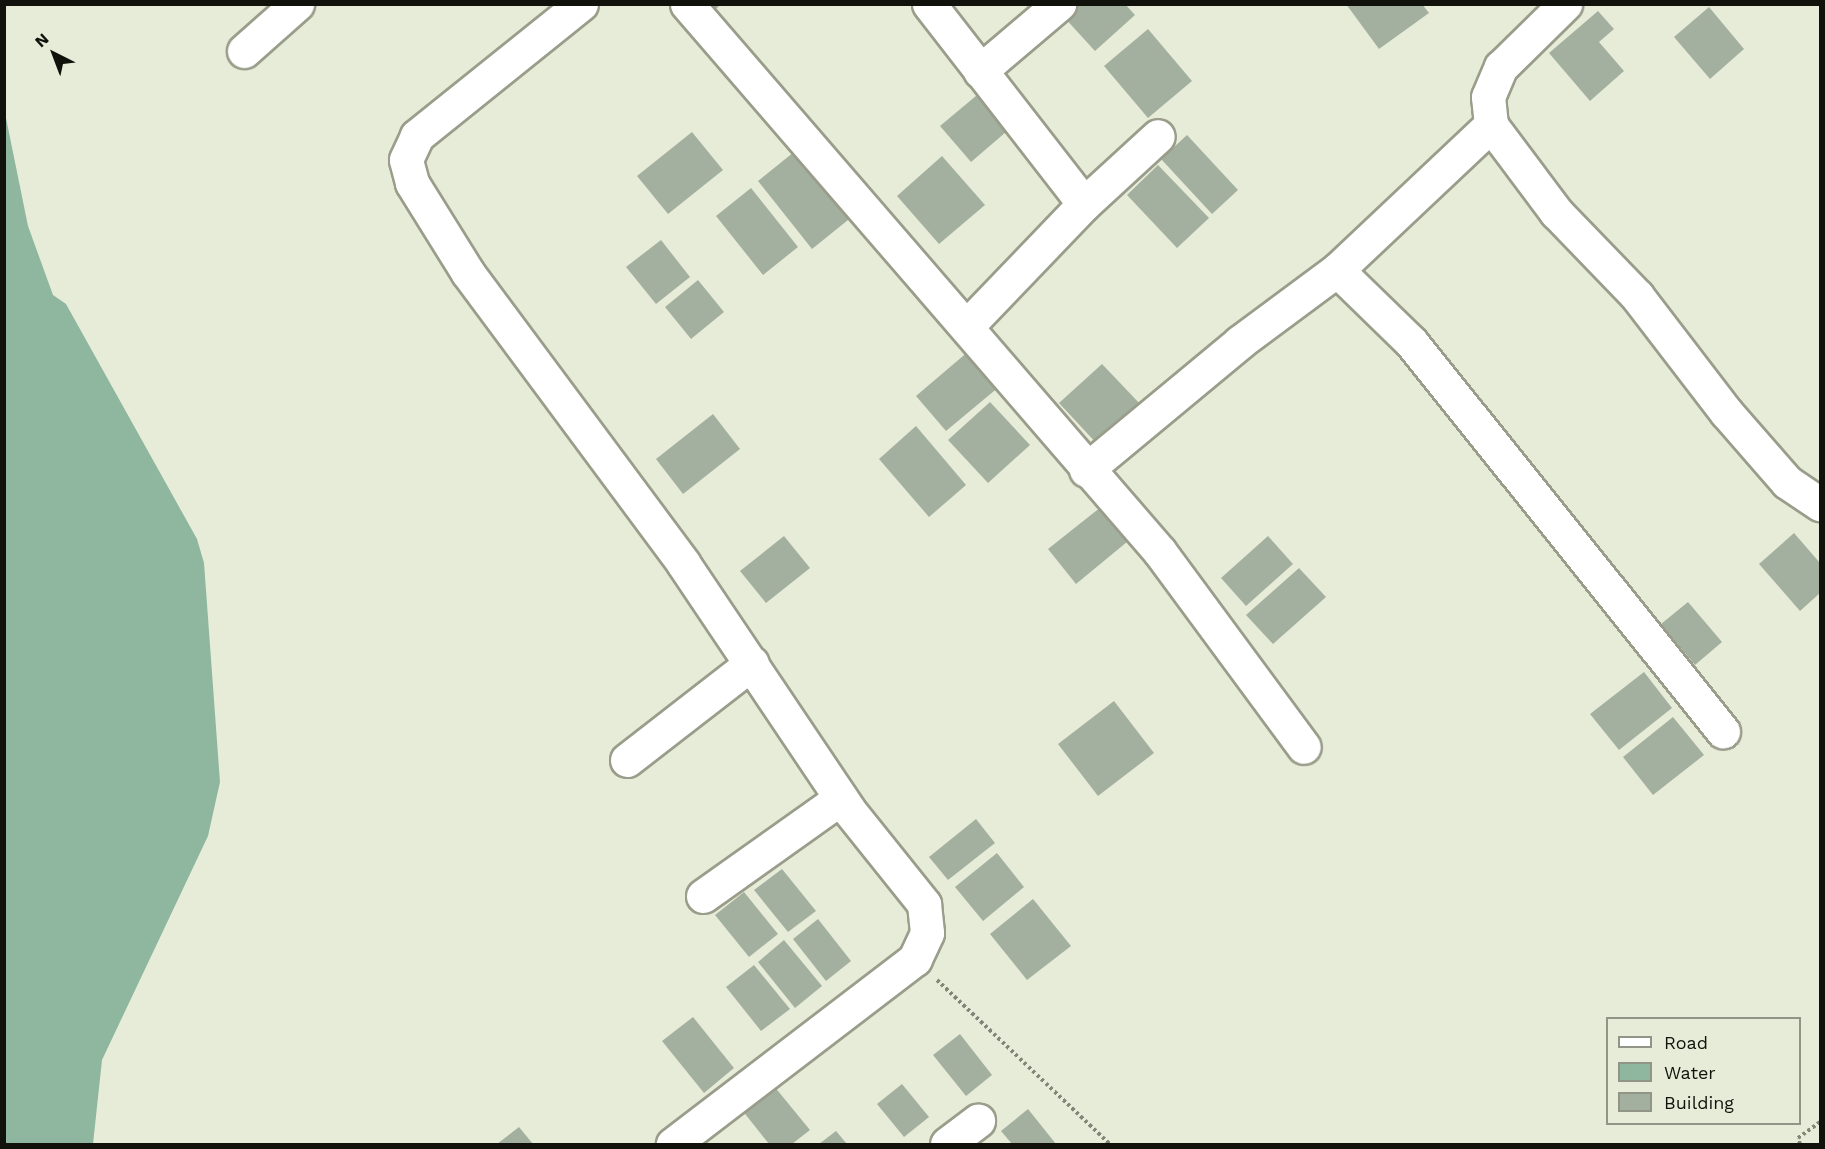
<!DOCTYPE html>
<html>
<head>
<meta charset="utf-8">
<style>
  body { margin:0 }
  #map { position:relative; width:1825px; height:1149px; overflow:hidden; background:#e7ecd8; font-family:"Work Sans",sans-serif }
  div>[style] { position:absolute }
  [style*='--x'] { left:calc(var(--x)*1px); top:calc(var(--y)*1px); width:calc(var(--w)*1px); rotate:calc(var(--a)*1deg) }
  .water>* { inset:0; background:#8fb79f }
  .building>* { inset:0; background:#a4b09f }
  .path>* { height:4px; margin-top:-2px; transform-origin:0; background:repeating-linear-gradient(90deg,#828678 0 3px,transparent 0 6px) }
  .roads { filter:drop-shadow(2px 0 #999d8a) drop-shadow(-2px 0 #999d8a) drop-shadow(0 2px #999d8a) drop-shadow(0 -2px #999d8a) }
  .minor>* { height:33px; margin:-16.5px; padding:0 16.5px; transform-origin:16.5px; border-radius:16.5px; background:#fff }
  span { translate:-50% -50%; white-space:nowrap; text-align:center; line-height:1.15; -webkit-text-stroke:5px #e7ecd8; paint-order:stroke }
  .frame { position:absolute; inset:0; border:6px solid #10120b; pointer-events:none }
  .legend { position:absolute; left:1606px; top:1017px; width:195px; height:108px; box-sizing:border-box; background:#e7ecd8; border:2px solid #919586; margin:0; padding:8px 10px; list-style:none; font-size:18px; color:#10120b }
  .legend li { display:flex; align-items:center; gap:12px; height:30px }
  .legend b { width:30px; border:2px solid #919586 }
  .north { position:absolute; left:24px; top:24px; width:60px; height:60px; -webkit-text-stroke:4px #e7ecd8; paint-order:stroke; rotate:318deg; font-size:16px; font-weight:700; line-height:24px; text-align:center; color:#10120b }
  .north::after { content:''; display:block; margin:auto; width:21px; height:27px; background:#10120b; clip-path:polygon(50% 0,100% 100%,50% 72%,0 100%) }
</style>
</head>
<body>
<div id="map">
  <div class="water">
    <i style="clip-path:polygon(5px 113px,28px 226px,53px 295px,66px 304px,197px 539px,204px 563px,220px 782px,208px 836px,102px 1060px,93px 1144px,5px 1144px)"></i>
  </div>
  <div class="building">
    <i style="clip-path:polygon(706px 4px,721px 4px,713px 12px)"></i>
    <i style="clip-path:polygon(1076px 4px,1125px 4px,1135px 15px,1095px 51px,1063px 16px)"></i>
    <i style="clip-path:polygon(1346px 4px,1422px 4px,1429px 13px,1379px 49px)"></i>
    <i style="clip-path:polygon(1709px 7px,1744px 49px,1710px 79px,1674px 37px)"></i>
    <i style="clip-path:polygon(1598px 11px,1614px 29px,1599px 42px,1624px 71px,1590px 101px,1549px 53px)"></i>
    <i style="clip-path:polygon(1148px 29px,1192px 81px,1148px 118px,1104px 66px)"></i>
    <i style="clip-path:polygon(989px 85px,1019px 121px,971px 162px,940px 126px)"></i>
    <i style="clip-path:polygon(692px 132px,723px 170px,668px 214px,637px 176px)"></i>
    <i style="clip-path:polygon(1187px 135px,1238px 190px,1212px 214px,1161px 159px)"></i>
    <i style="clip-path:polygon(799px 148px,853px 216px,812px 249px,758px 181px)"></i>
    <i style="clip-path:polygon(942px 156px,985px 205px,939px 244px,897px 196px)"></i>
    <i style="clip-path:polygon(1158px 165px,1209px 218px,1177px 248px,1127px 195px)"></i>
    <i style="clip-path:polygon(751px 188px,798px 247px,763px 275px,716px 216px)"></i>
    <i style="clip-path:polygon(661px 240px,690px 277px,656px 304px,626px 267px)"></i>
    <i style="clip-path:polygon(698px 280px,724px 312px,691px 339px,665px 307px)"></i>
    <i style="clip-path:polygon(970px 350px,1000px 386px,946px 431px,916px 396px)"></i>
    <i style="clip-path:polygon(1102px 364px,1142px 406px,1099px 446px,1059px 403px)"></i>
    <i style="clip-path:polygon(990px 402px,1030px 445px,988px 483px,948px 440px)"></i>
    <i style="clip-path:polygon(713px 414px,740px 449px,683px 494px,656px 459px)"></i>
    <i style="clip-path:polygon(916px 426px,966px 485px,929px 517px,879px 459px)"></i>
    <i style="clip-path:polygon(1106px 503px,1133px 537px,1076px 584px,1048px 549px)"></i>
    <i style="clip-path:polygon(1794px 533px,1820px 563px,1820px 593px,1800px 611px,1759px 564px)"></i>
    <i style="clip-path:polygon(784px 536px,810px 568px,766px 603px,740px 571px)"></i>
    <i style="clip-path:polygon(1268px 536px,1293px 564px,1246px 606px,1221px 578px)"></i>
    <i style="clip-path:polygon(1299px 568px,1326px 597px,1273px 644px,1246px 615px)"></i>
    <i style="clip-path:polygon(1688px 602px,1722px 642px,1695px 665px,1661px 624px)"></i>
    <i style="clip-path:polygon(1644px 672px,1672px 708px,1619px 750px,1590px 714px)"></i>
    <i style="clip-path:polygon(1114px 701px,1154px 753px,1098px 796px,1058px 744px)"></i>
    <i style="clip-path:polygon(1673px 717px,1704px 755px,1653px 795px,1623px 757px)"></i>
    <i style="clip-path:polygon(976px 819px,995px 843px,948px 880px,929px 857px)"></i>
    <i style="clip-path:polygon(997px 853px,1024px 887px,983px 921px,955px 887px)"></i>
    <i style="clip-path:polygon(782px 869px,816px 911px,788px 932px,754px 890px)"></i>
    <i style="clip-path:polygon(744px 892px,778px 934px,749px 957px,715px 915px)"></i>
    <i style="clip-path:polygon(1033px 899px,1071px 946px,1027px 980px,990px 934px)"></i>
    <i style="clip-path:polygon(818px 919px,851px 961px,826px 981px,793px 939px)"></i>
    <i style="clip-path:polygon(784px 940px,822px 986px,795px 1008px,758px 962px)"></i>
    <i style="clip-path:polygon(754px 965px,790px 1009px,761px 1031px,726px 987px)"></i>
    <i style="clip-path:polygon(693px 1017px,734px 1068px,704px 1093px,662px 1041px)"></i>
    <i style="clip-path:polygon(960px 1034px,992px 1075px,966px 1096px,933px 1055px)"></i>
    <i style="clip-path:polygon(769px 1080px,810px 1130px,792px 1144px,769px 1144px,738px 1105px)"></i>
    <i style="clip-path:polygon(902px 1084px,929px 1117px,904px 1137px,877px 1104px)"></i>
    <i style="clip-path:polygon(1028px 1109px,1056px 1144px,1012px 1144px,1001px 1131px)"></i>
    <i style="clip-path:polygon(519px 1127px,533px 1144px,497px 1144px)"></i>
    <i style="clip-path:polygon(836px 1131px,847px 1144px,819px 1144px)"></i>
  </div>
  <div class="path">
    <i style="--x:937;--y:980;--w:238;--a:43.5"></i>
    <i style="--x:1800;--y:1144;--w:6;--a:-108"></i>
    <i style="--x:1798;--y:1138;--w:27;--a:-36"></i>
  </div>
  <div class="roads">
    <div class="minor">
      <i style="--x:581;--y:4;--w:211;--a:141.2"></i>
      <i style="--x:417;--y:136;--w:26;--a:115"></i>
      <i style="--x:406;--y:160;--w:24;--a:75"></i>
      <i style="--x:412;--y:183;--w:106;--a:58.1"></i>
      <i style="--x:468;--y:273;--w:361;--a:53.4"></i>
      <i style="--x:683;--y:563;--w:296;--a:56.1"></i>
      <i style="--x:848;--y:809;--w:122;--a:51.3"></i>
      <i style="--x:924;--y:904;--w:29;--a:84"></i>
      <i style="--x:927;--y:933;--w:29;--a:115"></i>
      <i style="--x:915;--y:959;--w:305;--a:142.6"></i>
      <i style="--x:687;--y:4;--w:724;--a:49.2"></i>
      <i style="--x:1160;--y:552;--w:242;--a:53.6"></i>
      <i style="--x:929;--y:4;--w:253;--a:52.2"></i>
      <i style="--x:244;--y:51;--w:71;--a:-41.6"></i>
      <i style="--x:980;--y:71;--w:104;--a:-40.3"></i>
      <i style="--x:1491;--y:125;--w:109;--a:53.2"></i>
      <i style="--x:1556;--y:212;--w:117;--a:46"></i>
      <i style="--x:1637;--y:296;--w:146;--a:52.5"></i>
      <i style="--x:1726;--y:412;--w:93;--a:48.9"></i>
      <i style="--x:1787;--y:482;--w:40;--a:34"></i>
      <i style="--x:1337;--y:270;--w:103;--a:44.2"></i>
      <i style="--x:1411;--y:342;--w:499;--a:51.3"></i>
      <i style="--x:967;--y:326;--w:169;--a:-46.2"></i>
      <i style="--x:1084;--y:204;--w:100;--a:-42.6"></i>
      <i style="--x:1086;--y:470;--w:200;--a:-39.7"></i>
      <i style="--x:1240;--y:342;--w:121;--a:-36.6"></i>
      <i style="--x:1337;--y:270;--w:212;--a:-43.3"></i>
      <i style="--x:1491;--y:125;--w:28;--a:-96"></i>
      <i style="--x:1488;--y:97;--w:33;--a:-67"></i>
      <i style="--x:1501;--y:67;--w:90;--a:-44.5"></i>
      <i style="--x:627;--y:760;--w:158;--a:-37.8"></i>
      <i style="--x:703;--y:896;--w:169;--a:-35.4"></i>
      <i style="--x:947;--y:1144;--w:39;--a:-37"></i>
    </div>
  </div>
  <div class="frame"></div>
  <ul class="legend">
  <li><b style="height:8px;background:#fff"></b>Road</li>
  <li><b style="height:16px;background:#8fb79f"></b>Water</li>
  <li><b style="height:16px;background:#a4b09f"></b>Building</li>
  </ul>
  <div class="north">N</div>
</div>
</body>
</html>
